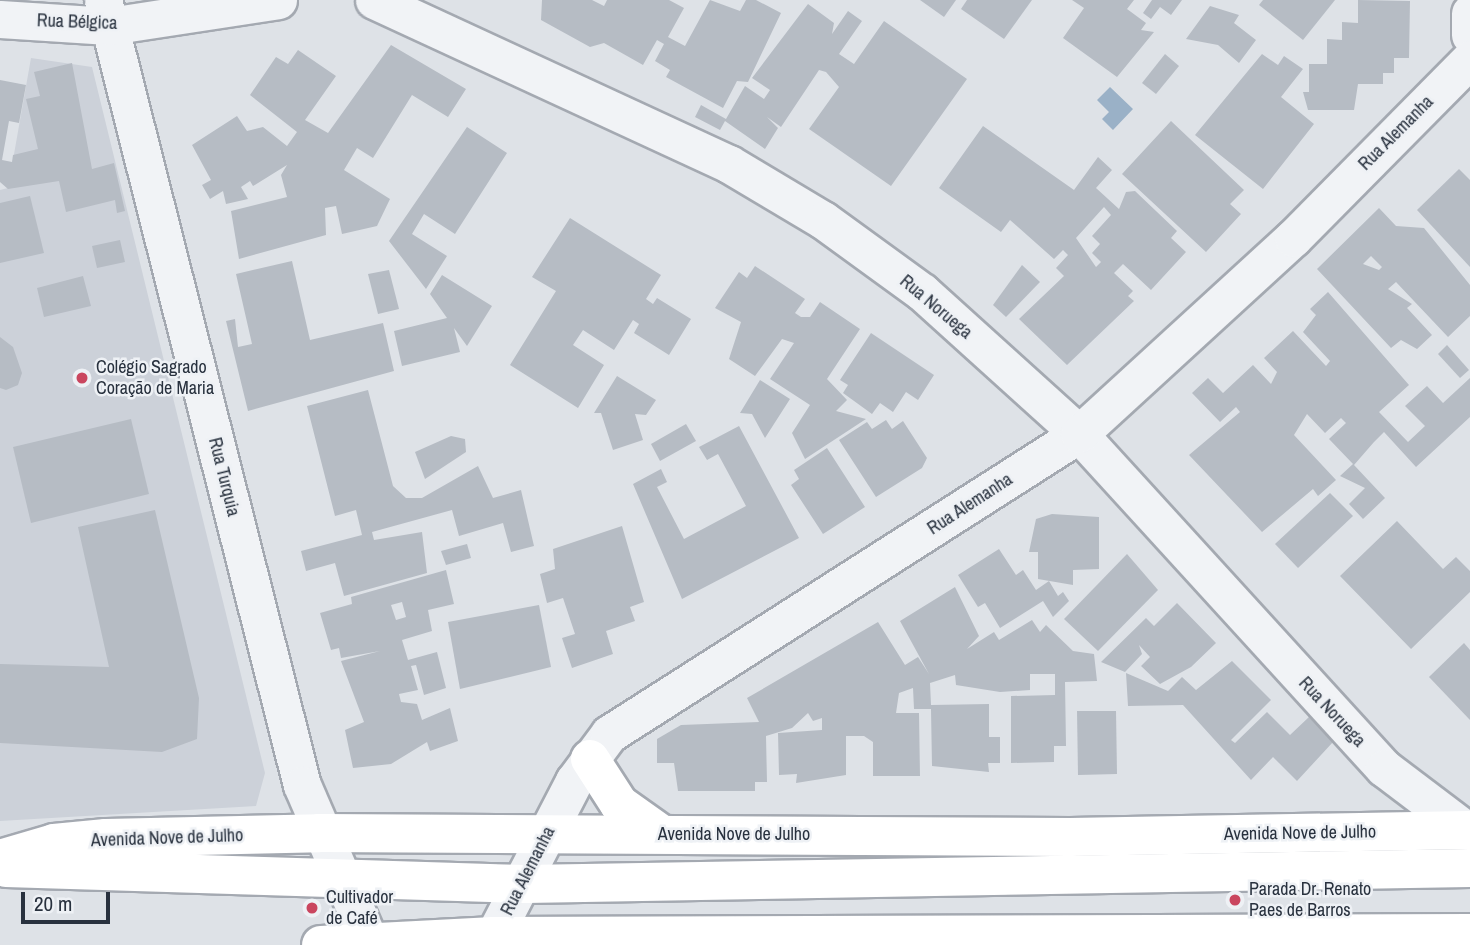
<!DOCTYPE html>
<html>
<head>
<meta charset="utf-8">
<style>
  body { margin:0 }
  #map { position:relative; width:1470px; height:945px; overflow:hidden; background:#dee2e7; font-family:"Archivo Narrow",sans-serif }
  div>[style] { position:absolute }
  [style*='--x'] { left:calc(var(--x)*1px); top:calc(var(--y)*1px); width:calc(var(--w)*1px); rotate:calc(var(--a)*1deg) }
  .built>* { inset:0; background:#ccd1d9 }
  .water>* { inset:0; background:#9ab1c7 }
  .building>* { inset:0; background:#b6bcc4 }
  .roads { filter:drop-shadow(2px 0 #a4a9b1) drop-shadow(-2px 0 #a4a9b1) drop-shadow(0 2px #a4a9b1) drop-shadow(0 -2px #a4a9b1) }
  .minor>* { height:37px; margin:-18.5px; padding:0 18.5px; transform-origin:18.5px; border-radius:18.5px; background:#f1f3f6 }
  .primary>* { height:38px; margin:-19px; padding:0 19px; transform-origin:19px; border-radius:19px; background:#fff }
  .dots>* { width:19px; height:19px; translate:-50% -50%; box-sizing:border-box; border:4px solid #eef1f5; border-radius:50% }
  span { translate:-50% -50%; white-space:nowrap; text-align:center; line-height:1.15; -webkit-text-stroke:5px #eef1f5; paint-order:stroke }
  .street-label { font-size:18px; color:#28313e }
  .poi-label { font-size:18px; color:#28313e }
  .left { translate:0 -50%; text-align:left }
  .scale { position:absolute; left:21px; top:892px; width:89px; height:32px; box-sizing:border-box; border:4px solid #28313e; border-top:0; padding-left:9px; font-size:21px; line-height:24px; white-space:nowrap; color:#28313e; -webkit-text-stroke:5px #eef1f5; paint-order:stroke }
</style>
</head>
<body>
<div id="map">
  <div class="built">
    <i style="clip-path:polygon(31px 58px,92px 67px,265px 773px,256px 806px,0 821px,0 190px,8px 188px)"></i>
  </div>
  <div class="water">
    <i style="clip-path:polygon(1110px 87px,1133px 109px,1113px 130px,1102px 119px,1109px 112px,1097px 100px)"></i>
  </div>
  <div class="building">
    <i style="clip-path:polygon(542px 0,592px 0,604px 6px,607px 0,669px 0,684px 8px,668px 37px,685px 46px,710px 0,740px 11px,746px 0,756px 0,781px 13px,748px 82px,737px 81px,723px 108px,666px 77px,670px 70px,655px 61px,664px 44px,657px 40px,643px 65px,604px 43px,590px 47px,541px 20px)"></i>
    <i style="clip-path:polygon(920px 0,956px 0,944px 17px)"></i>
    <i style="clip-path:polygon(967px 0,1032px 0,1004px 39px,961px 9px)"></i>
    <i style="clip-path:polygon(1072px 0,1134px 0,1127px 9px,1146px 23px,1141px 30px,1154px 32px,1117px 77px,1063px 38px,1084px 8px)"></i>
    <i style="clip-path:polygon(1152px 0,1182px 0,1171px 15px,1160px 7px,1151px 19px,1143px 13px)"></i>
    <i style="clip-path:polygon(1263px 0,1335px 0,1303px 40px,1259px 5px)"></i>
    <i style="clip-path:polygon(1358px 0,1410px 1px,1409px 58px,1394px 58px,1394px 73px,1383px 73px,1383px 84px,1358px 84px,1354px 110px,1308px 110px,1303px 92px,1309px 92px,1309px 64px,1327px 64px,1327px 39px,1342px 40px,1342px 22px,1358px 23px)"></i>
    <i style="clip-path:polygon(808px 4px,834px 23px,832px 34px,848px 11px,862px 21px,839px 54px,854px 64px,884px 21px,967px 79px,891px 186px,809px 129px,839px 87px,826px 72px,819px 70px,781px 127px,767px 117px,778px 128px,765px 149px,725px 121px,720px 130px,695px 117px,701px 105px,726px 119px,745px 86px,764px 99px,770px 90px,752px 78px)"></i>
    <i style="clip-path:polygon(1210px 6px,1239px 15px,1234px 23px,1256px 40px,1239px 63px,1218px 45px,1186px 39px)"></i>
    <i style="clip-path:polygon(391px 45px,466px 89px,448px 117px,412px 95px,373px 158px,357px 148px,344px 170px,390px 199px,377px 226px,342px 234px,336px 206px,325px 208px,326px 235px,239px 259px,231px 211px,287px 197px,281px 175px,287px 165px,253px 186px,250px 181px,241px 187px,248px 199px,226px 204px,223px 191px,210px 199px,202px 185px,211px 180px,192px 145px,237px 116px,247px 131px,263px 127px,287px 146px,297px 132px,250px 95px,276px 57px,288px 64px,298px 50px,336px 76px,305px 120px,328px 133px)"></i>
    <i style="clip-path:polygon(1165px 54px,1179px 66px,1156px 94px,1142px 83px)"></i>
    <i style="clip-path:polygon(1262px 54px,1278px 65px,1284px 56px,1303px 69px,1281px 97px,1314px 124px,1263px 189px,1195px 135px)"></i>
    <i style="clip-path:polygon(72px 63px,92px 169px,114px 163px,125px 211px,117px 213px,115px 200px,66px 212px,59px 181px,8px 189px,0 182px,0 80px,26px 85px,19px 123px,9px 121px,2px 160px,12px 162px,13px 155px,38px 149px,26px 99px,40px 96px,34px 72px)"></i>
    <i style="clip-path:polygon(1171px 121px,1244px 190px,1230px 204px,1241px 214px,1206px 252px,1122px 174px)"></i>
    <i style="clip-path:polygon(evenodd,983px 126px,1074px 190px,1098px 157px,1112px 170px,1096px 188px,1119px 209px,1126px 192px,1135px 191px,1177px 231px,1171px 238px,1186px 252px,1151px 290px,1123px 264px,1114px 273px,1133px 291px,1128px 296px,1134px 301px,1067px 365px,1019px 319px,1064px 276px,1056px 268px,1068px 255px,1063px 250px,1054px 259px,1010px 220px,1001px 232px,939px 188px,983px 126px,1104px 207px,1111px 215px,1092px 236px,1100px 244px,1092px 253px,1101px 262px,1096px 267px,1076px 238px,1104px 207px)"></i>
    <i style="clip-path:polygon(467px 127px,507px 153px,455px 234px,424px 214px,412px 234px,447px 256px,426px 289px,389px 241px)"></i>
    <i style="clip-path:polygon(1459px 169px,1470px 180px,1470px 267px,1417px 210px)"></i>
    <i style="clip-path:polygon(30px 196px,44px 253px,0 263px,0 203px)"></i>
    <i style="clip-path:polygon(evenodd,1379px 208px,1396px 226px,1424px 228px,1470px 285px,1470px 316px,1448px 337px,1396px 282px,1388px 289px,1412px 304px,1407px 308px,1432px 335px,1417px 349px,1401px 340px,1391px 348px,1317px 269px,1379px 208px,1371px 256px,1382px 267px,1379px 270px,1363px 264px,1371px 256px)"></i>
    <i style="clip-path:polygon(570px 218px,661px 275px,646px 299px,653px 304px,657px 298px,691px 319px,669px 355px,634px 333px,639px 324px,633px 320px,614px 350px,583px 330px,573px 345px,604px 365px,578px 408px,510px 365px,556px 291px,532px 277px)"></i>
    <i style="clip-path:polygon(120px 240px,125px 262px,97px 268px,92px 246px)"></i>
    <i style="clip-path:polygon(292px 261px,310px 340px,383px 323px,394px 371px,248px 411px,226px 321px,235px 319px,238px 347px,252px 344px,236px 274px)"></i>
    <i style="clip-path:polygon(1022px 265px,1040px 282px,1006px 317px,993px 305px)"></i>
    <i style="clip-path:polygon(755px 266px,805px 299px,795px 313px,801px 317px,810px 317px,820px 302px,860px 329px,827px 379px,847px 400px,836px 411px,866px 419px,805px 459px,792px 433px,810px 405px,770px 379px,794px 343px,782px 339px,755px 376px,729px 359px,741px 322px,715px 308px,739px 272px,747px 278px)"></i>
    <i style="clip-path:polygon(389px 270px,399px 309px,378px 314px,368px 274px)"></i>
    <i style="clip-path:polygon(442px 275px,492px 306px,467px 346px,454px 328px,460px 352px,402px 366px,394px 331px,447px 318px,430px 294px)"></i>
    <i style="clip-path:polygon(83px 276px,91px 306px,44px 317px,37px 288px)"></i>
    <i style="clip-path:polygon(1328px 292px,1409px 385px,1379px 412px,1408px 442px,1425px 426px,1405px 406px,1427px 386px,1443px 403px,1470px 378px,1470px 417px,1416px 467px,1384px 432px,1374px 442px,1354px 465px,1385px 498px,1363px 519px,1349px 504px,1365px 488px,1340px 476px,1353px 464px,1329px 439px,1346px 423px,1341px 418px,1325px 433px,1307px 414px,1294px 435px,1336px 480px,1318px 496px,1313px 489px,1262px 532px,1189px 455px,1240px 412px,1236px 407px,1220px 422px,1192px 393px,1208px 378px,1223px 393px,1253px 365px,1271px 384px,1277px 372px,1264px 358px,1293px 331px,1326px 366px,1330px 361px,1303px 332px,1316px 315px,1310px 309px)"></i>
    <i style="clip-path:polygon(871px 333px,934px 375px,918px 400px,906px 392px,893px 412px,880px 403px,872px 414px,843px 393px,848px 385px,840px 380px)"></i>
    <i style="clip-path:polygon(0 337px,13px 347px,22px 373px,18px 385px,6px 390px,0 388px)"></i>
    <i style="clip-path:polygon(1447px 345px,1469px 370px,1460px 378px,1438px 354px)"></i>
    <i style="clip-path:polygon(617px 376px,656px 400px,646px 415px,635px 414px,643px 440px,613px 450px,601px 413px,594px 413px)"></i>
    <i style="clip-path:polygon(760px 380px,790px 399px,765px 438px,752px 414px,740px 413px)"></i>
    <i style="clip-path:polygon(368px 390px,393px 486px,406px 498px,422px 498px,478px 466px,493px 498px,521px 490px,534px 546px,511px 552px,503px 523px,459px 536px,452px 510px,372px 532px,374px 540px,422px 532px,427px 573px,344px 596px,335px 563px,306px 571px,301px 551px,362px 535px,356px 510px,335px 516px,307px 406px)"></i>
    <i style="clip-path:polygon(131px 419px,149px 494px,31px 523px,13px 447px)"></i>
    <i style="clip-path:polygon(886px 420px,892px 429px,903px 421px,927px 458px,922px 468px,876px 497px,839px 440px,867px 422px,872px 429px)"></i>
    <i style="clip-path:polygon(686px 424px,696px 441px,660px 461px,651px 444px)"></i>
    <i style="clip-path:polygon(739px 426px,799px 538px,682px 599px,633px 484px,661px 469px,667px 482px,657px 487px,684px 539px,746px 506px,718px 454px,707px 460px,699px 447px)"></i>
    <i style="clip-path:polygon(451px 436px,465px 439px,466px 452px,425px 479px,415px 452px)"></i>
    <i style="clip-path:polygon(827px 448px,865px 507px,823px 534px,791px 485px,799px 479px,794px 470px)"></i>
    <i style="clip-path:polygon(1330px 493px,1353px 516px,1298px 568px,1275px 544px)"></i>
    <i style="clip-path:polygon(155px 510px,199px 698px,197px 739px,162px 752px,0 743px,0 664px,109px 667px,78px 527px)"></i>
    <i style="clip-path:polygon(1052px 514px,1099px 517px,1099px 569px,1073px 570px,1073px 585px,1038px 579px,1038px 552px,1029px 552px,1036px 519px)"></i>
    <i style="clip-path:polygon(1397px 521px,1443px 569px,1456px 557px,1470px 571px,1470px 592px,1411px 649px,1340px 576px)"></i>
    <i style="clip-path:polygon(622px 526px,644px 602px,630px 607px,635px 621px,606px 631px,613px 654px,572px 668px,562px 638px,575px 634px,563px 598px,547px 603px,540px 574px,555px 569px,553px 549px)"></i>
    <i style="clip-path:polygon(467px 544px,471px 558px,446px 565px,441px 551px)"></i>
    <i style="clip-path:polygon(999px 549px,1016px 575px,1023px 570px,1036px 590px,1049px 581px,1058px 596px,1063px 592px,1069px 601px,1053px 617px,1043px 601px,1000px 628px,985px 603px,978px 607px,958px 575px)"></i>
    <i style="clip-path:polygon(1127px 554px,1158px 590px,1098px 651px,1064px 619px)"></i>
    <i style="clip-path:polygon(evenodd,446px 570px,454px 604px,428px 610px,432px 631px,402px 640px,408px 660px,437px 652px,446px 688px,424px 695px,416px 665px,411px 666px,418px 690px,399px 694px,401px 702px,417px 704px,422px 720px,450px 708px,458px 741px,430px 751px,427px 742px,391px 764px,353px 768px,345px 730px,364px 722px,341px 661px,380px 651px,341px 658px,339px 648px,331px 650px,320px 613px,352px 604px,351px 597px,446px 570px,402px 602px,406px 617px,396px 620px,391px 605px,402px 602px)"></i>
    <i style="clip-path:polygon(955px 587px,979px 636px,967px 649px,994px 632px,999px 640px,1032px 620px,1040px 632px,1046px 625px,1073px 651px,1094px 654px,1097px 681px,1065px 682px,1066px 746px,1054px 746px,1054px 762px,1011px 763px,1011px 696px,1055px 695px,1055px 674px,1030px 674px,1030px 690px,1000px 692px,956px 685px,955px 675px,930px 683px,931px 705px,989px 704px,989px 737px,1000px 737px,1000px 763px,988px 763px,989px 772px,932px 766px,931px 709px,914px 709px,913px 688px,899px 693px,896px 713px,919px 713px,920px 776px,873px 776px,873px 742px,864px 736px,846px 736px,846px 775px,796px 783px,797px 774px,779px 775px,778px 733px,822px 730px,822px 718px,813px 721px,808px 713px,792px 728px,766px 736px,767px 782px,755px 782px,755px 791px,678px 791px,674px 763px,657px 763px,657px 739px,681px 725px,759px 722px,747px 698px,878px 622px,905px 665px,918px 657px,929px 674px,900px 621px)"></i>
    <i style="clip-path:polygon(1177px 603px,1216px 643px,1191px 667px,1160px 684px,1141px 666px,1150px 657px,1139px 645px,1142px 654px,1125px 672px,1101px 662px,1146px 618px,1154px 626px)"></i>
    <i style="clip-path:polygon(539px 605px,551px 667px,460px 689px,448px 622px)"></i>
    <i style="clip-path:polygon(1464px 643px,1470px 650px,1470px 720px,1429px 677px)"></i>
    <i style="clip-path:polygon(1232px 661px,1271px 700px,1231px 740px,1235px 743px,1267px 712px,1290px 735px,1309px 717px,1333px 742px,1297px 781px,1273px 757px,1251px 780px,1183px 705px,1128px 706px,1126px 673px,1168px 691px,1182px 677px,1196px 690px)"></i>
    <i style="clip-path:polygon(1077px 711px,1116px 711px,1117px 774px,1078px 775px)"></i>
  </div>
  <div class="roads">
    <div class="minor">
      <i style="--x:103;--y:0;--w:810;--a:75.78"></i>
      <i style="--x:302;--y:785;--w:174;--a:66.7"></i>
      <i style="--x:374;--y:0;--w:391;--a:24.8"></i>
      <i style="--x:729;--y:164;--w:109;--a:30.8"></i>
      <i style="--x:823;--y:220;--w:122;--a:36"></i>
      <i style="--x:922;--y:292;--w:212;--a:42.1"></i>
      <i style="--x:1079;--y:434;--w:452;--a:47.6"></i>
      <i style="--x:1384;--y:768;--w:103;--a:37.1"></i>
      <i style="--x:1470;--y:13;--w:22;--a:90"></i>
      <i style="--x:0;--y:19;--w:109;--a:3.7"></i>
      <i style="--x:109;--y:26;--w:171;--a:-8.7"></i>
      <i style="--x:489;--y:945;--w:185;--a:-62.6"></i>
      <i style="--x:574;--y:781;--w:59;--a:-53.3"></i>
      <i style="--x:609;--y:734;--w:558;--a:-32.55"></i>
      <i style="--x:1079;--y:434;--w:290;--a:-42.5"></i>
      <i style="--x:1293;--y:238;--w:252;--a:-45.3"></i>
    </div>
    <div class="primary">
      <i style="--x:590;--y:759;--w:54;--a:57.2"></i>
      <i style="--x:619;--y:804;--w:50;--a:35.3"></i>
      <i style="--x:0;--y:859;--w:56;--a:-16.5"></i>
      <i style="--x:54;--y:843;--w:52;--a:-5.5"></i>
      <i style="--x:106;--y:838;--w:213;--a:-1.3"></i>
      <i style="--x:319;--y:833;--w:751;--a:0.31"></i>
      <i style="--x:1070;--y:837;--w:400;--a:-1"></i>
      <i style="--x:6;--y:868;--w:519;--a:1.77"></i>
      <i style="--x:525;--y:884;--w:945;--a:-0.97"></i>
      <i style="--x:321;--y:945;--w:173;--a:-3"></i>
      <i style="--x:494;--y:936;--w:976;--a:-0.18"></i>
    </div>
  </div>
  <div class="dots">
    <i style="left:82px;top:378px;background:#ca465f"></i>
    <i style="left:1235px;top:900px;background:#ca465f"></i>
    <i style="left:312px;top:908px;background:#ca465f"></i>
  </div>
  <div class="street-label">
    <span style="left:77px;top:22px;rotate:2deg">Rua Bélgica</span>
    <span style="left:1396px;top:133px;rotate:-45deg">Rua Alemanha</span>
    <span style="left:936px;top:307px;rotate:40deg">Rua Noruega</span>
    <span style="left:224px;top:477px;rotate:76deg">Rua Turquia</span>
    <span style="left:970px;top:504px;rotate:-33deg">Rua Alemanha</span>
    <span style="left:1332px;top:712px;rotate:47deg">Rua Noruega</span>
    <span style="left:1300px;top:833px;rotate:-1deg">Avenida Nove de Julho</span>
    <span style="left:734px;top:834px">Avenida Nove de Julho</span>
    <span style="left:167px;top:838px;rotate:-2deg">Avenida Nove de Julho</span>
    <span style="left:528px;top:871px;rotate:-63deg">Rua Alemanha</span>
  </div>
  <div class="poi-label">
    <span class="left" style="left:96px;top:378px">Colégio Sagrado<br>Coração de Maria</span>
    <span class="left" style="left:1249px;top:900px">Parada Dr. Renato<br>Paes de Barros</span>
    <span class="left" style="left:326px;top:908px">Cultivador<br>de Café</span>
  </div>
  <div class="scale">20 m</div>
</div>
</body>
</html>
